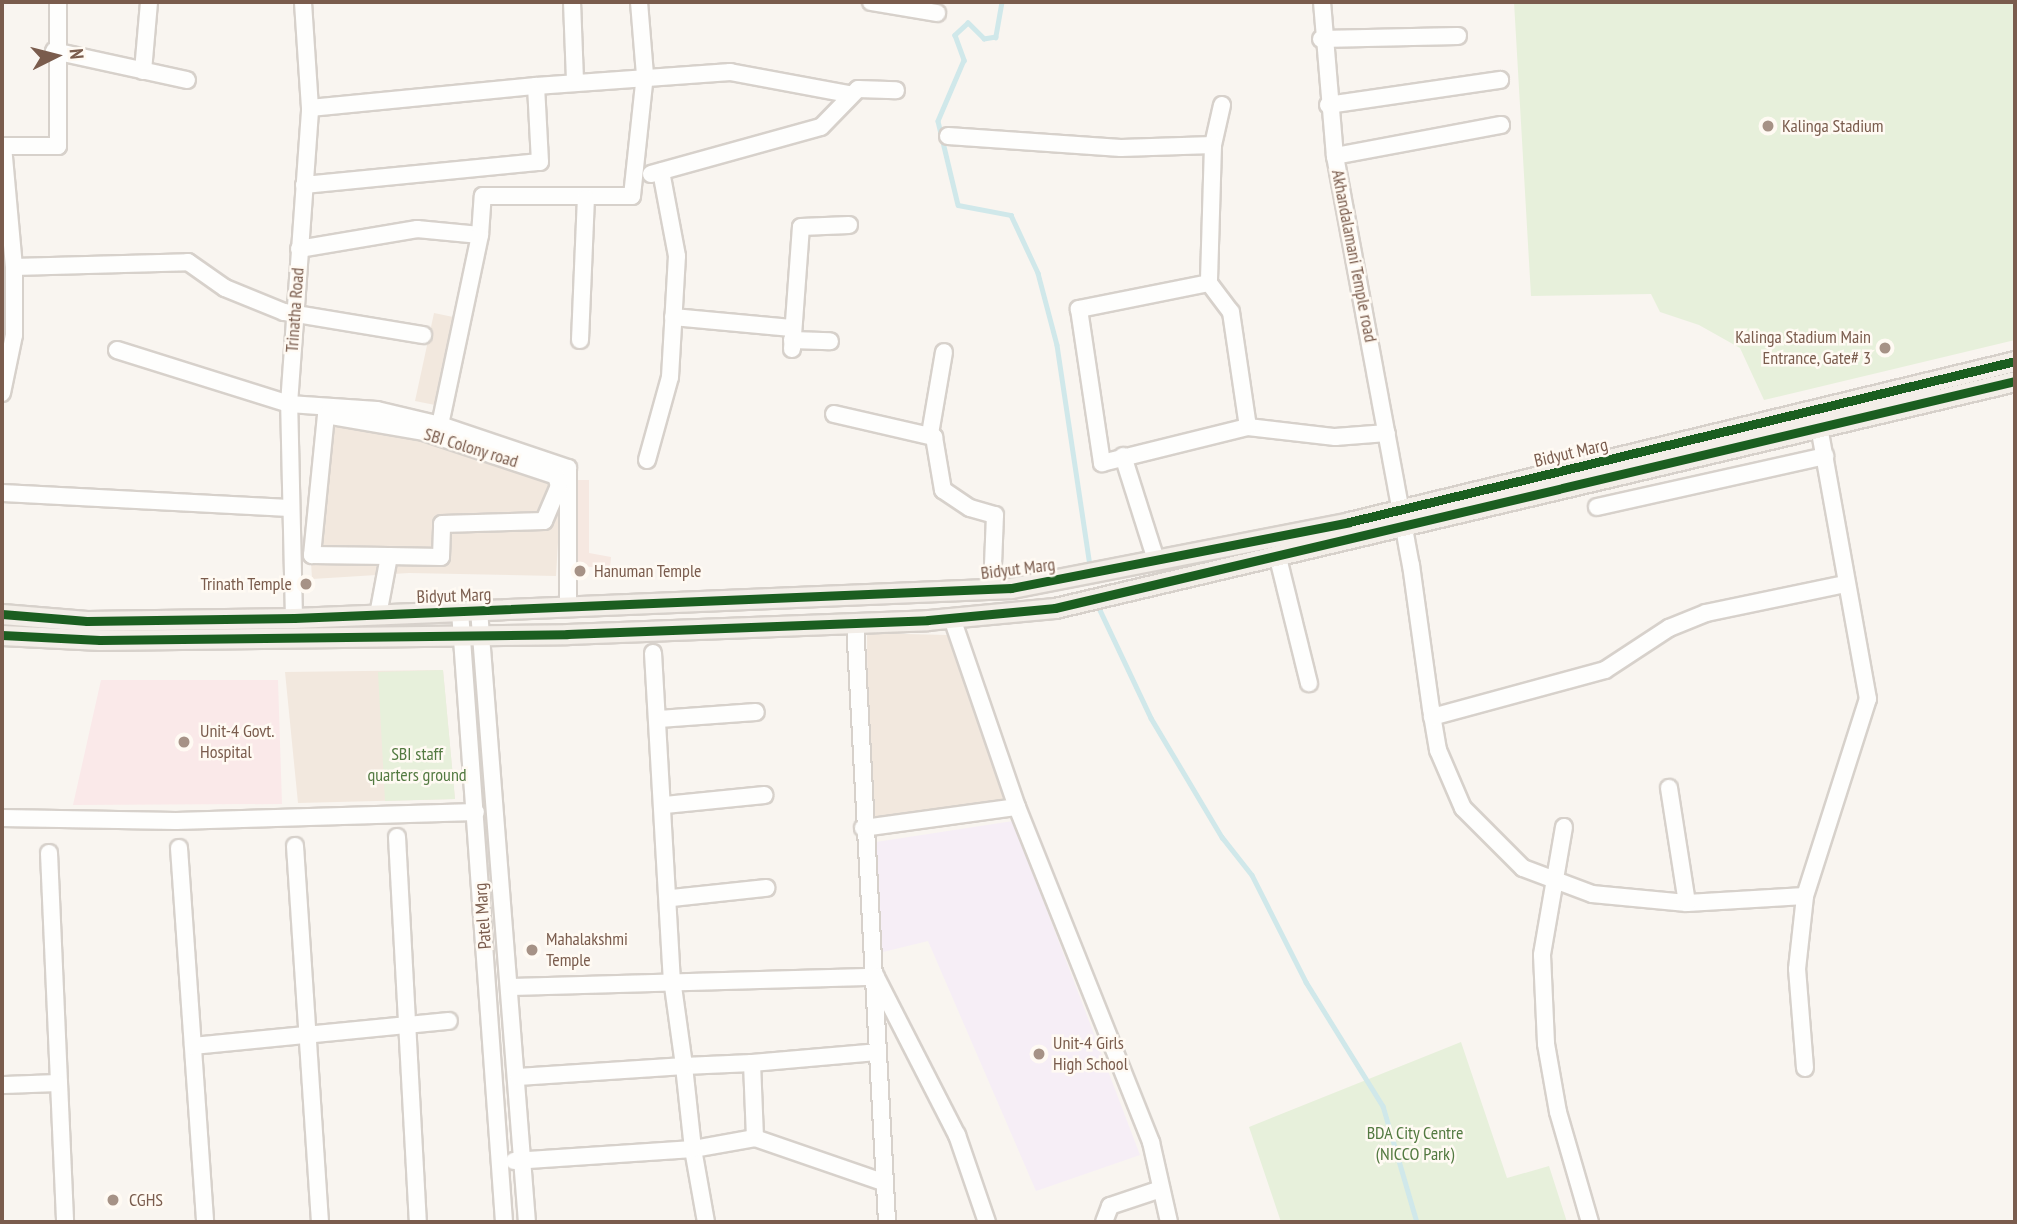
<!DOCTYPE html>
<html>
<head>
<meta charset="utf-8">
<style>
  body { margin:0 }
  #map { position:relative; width:2017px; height:1224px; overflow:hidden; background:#f9f5f0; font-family:"PT Sans Narrow",sans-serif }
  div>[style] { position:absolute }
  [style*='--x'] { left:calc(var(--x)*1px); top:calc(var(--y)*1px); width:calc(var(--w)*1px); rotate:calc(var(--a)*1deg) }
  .residential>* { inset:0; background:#f2e8de }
  .commercial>* { inset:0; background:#f6e8e1 }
  .education>* { inset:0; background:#f6eef6 }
  .medical>* { inset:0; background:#fae9e9 }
  .green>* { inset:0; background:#e7f0db }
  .stream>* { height:4.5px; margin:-2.25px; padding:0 2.25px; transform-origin:2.25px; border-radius:2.25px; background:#d0e8ea }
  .roads { filter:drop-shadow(2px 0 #d7d1cb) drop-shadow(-2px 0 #d7d1cb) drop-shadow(0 2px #d7d1cb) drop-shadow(0 -2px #d7d1cb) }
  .minor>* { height:16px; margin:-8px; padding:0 8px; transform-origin:8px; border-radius:8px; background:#fefefd }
  .major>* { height:19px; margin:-9.5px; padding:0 9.5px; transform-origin:9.5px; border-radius:9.5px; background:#f3eee8 }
  .cycleway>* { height:9px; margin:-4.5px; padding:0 4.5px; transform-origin:4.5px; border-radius:4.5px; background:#1b5e20 }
  .dots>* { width:19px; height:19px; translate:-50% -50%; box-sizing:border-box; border:4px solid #fffaf3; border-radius:50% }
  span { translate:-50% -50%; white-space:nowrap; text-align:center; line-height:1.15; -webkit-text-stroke:5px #fffaf3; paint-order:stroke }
  .poi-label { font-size:18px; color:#7a5c4d }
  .left { translate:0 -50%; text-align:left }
  .right { translate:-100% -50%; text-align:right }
  .street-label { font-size:18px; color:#7a5c4d }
  .park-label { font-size:18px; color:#537a41 }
  .frame { position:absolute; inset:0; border:4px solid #7a5c4d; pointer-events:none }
  .north { position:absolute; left:21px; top:21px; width:70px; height:70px; -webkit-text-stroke:5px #fffaf3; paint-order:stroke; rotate:84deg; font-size:19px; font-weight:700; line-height:28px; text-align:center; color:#7a5c4d }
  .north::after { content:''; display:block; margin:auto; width:24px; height:32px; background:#7a5c4d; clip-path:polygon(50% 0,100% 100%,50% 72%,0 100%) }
</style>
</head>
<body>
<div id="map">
  <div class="residential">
    <i style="clip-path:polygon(434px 313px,458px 318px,440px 406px,415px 401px)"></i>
    <i style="clip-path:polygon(322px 411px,562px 476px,556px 576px,409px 573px,312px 579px,308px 510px)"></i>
    <i style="clip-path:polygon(867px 633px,947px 635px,1007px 801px,868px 821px)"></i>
    <i style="clip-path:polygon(443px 670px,455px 799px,298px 803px,285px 672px)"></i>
  </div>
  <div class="commercial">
    <i style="clip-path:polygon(573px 480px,589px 480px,589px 553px,611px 557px,610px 569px,573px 565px)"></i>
  </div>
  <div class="education">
    <i style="clip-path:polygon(1013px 821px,1140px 1155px,1036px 1191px,928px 941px,879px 953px,876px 842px)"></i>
  </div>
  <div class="medical">
    <i style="clip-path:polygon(101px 680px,278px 680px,282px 804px,73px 805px)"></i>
  </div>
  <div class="green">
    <i style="clip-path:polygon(1514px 2px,2015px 2px,2015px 340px,1764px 400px,1740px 348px,1699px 325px,1660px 312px,1651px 294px,1531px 296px)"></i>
    <i style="clip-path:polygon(443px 670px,455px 799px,385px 801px,378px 672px)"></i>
    <i style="clip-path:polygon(1461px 1042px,1507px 1178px,1549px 1166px,1567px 1222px,1281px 1222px,1249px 1127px)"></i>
  </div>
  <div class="stream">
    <i style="--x:1002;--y:2;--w:36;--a:100"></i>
    <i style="--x:996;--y:37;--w:12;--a:171"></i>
    <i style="--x:984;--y:39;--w:23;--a:-135"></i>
    <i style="--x:968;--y:23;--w:18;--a:137"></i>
    <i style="--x:955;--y:35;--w:27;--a:70"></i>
    <i style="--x:964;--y:60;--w:66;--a:113.1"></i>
    <i style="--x:938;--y:121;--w:86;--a:76.6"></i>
    <i style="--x:958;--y:205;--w:54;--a:10.7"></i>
    <i style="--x:1011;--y:215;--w:64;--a:65"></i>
    <i style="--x:1038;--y:273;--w:74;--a:75.2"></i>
    <i style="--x:1057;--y:345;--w:224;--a:81.5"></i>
    <i style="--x:1100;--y:610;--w:119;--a:64.7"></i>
    <i style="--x:1151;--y:718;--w:139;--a:59.2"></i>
    <i style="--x:1222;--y:837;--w:48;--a:51.7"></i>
    <i style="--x:1252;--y:875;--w:120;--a:63.2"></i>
    <i style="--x:1306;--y:982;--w:146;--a:58.2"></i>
    <i style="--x:1383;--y:1106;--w:121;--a:73.7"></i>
  </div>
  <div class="roads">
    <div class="minor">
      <i style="--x:572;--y:2;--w:79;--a:87.8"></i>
      <i style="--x:871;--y:2;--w:67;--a:9.5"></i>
      <i style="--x:1322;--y:2;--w:155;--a:85.2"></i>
      <i style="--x:1335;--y:156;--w:416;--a:79.5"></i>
      <i style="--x:1411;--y:565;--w:145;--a:82.1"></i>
      <i style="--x:1431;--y:709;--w:42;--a:80.3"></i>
      <i style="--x:1438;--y:750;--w:63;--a:66.7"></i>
      <i style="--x:1463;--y:808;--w:85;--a:45"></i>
      <i style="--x:1523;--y:868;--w:74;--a:20.6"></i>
      <i style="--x:1592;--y:894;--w:95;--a:5.4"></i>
      <i style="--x:1687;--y:903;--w:118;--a:-3.4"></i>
      <i style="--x:1321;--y:39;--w:137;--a:-1.3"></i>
      <i style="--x:54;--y:51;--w:136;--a:12.3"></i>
      <i style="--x:143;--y:71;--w:69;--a:-85"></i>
      <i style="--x:1328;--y:105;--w:174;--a:-8.3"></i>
      <i style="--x:310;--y:108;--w:227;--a:-5.6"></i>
      <i style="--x:948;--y:136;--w:173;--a:4"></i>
      <i style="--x:1121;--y:148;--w:92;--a:-1.9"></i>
      <i style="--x:1213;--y:145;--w:41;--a:-77.3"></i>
      <i style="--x:1213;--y:145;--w:138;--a:91.7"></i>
      <i style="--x:1209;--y:283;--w:133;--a:168.7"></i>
      <i style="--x:1079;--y:309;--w:156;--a:81.5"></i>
      <i style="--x:1102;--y:463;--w:150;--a:-13.9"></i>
      <i style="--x:1248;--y:427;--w:88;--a:6.6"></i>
      <i style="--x:1335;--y:437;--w:52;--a:-4.4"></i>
      <i style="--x:1335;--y:156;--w:169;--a:-10.6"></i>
      <i style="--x:651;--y:174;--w:176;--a:-15.5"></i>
      <i style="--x:821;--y:127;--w:53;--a:-45.8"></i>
      <i style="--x:858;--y:89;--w:38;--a:2"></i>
      <i style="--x:304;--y:185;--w:237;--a:-5.6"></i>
      <i style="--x:540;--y:162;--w:76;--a:-93"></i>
      <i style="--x:536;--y:86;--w:195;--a:-4.1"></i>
      <i style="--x:730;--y:72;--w:121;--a:10.5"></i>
      <i style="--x:299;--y:249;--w:120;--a:-9.6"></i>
      <i style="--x:417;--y:229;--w:63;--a:5.4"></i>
      <i style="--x:480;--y:235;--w:39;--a:-86"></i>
      <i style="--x:483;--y:196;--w:149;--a:0"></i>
      <i style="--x:632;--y:196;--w:122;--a:-83.9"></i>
      <i style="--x:645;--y:75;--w:73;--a:-94.7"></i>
      <i style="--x:14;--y:267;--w:174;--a:-1.6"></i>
      <i style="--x:188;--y:262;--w:45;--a:35.1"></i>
      <i style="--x:225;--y:288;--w:64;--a:22.1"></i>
      <i style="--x:284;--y:312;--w:141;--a:9.4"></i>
      <i style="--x:1209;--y:283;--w:36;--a:53"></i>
      <i style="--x:1231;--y:312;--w:116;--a:81.6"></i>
      <i style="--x:673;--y:317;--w:119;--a:5.3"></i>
      <i style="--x:580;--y:340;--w:142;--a:-87.6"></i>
      <i style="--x:792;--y:340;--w:38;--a:2"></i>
      <i style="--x:792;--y:349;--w:122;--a:-85.8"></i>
      <i style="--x:801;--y:227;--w:48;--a:-2.4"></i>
      <i style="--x:117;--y:350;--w:180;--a:17.4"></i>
      <i style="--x:289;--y:404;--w:88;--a:3.9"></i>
      <i style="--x:377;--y:410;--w:65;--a:13.4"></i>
      <i style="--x:440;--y:425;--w:135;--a:18.6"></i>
      <i style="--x:568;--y:468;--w:139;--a:90"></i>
      <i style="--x:2;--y:393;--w:59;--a:-78.3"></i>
      <i style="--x:14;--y:335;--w:68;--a:-90"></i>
      <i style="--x:14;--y:267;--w:121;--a:-95.2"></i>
      <i style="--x:3;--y:146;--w:55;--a:0"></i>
      <i style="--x:58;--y:146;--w:144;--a:-90"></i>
      <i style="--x:834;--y:414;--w:103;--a:13"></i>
      <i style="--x:934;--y:437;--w:54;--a:80.4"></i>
      <i style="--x:943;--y:490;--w:32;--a:34"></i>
      <i style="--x:970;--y:508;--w:26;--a:16"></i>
      <i style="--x:995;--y:515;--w:74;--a:92.3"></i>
      <i style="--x:440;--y:425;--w:194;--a:-78.1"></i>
      <i style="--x:930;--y:434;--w:83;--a:-80.3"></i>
      <i style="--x:1123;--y:456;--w:109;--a:72.4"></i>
      <i style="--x:647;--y:460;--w:86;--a:-74.5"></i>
      <i style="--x:670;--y:377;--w:121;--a:-86.7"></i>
      <i style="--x:677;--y:256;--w:86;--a:-100.7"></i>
      <i style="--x:2;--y:493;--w:289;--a:3"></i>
      <i style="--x:1597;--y:507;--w:234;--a:-12.6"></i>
      <i style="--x:1278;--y:558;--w:129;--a:76.1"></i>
      <i style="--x:479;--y:610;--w:614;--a:85.52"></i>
      <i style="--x:460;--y:611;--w:613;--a:85.88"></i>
      <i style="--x:378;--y:615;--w:60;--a:-79.4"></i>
      <i style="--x:389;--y:556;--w:52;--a:1.1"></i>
      <i style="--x:441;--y:557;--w:33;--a:-88"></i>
      <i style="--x:442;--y:524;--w:102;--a:-1.7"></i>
      <i style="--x:544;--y:521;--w:38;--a:-67"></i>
      <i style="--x:559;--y:486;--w:10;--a:-107"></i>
      <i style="--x:556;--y:476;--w:139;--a:-161.6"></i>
      <i style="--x:424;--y:432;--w:99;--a:-170.2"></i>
      <i style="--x:326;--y:415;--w:141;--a:95.7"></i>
      <i style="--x:312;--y:555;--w:77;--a:0.7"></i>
      <i style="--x:294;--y:618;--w:214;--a:-91.3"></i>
      <i style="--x:289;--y:404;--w:297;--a:-85.9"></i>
      <i style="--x:310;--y:108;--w:106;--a:-93.8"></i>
      <i style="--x:855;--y:623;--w:600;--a:86.94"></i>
      <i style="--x:653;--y:653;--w:327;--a:86.7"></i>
      <i style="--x:672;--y:979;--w:88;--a:82.1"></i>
      <i style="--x:684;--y:1066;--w:68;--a:-2.5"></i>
      <i style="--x:752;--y:1063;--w:75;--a:87.7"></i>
      <i style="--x:755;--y:1138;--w:63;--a:169.9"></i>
      <i style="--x:693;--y:1149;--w:74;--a:79.9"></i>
      <i style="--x:1432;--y:717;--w:179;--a:-15.2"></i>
      <i style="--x:1605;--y:670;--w:77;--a:-33.3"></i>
      <i style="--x:1669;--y:628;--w:40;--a:-22"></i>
      <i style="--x:1706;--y:613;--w:142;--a:-11.8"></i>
      <i style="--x:659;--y:719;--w:97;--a:-4.1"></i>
      <i style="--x:1669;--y:788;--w:116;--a:81.1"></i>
      <i style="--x:665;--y:805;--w:100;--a:-5.7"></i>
      <i style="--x:1017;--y:807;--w:361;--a:68.2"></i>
      <i style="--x:1151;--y:1142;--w:82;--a:77.3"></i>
      <i style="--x:2;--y:818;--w:174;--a:1"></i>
      <i style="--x:176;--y:821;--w:300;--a:-1.7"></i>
      <i style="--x:1564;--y:827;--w:130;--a:99.8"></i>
      <i style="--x:1542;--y:955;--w:89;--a:87.4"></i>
      <i style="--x:1546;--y:1044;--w:69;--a:80"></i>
      <i style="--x:1558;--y:1112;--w:115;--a:73.8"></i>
      <i style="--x:863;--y:828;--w:155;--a:-7.8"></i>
      <i style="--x:1017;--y:807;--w:200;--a:-109"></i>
      <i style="--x:397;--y:837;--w:386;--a:86.9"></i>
      <i style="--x:295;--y:846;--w:377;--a:86.2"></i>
      <i style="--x:179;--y:848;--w:375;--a:86"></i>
      <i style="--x:49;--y:853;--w:369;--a:87.5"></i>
      <i style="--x:672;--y:898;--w:95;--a:-6.1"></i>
      <i style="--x:511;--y:987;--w:365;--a:-1.6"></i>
      <i style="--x:876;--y:977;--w:178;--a:62.9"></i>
      <i style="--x:957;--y:1135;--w:92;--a:71"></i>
      <i style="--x:193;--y:1046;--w:257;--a:-5.6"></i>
      <i style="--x:752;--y:1063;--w:125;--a:-5"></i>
      <i style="--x:1805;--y:1068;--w:99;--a:-94.6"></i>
      <i style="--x:1797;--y:969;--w:73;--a:-83.7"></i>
      <i style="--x:1805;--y:896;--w:207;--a:-72.3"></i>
      <i style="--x:1868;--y:699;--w:275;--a:-100.2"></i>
      <i style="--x:2;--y:1085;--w:54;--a:-2.1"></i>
      <i style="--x:755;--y:1138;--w:135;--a:19"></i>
      <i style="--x:514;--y:1161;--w:179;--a:-3.8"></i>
      <i style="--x:693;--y:1149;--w:83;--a:-96.2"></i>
      <i style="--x:684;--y:1066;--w:166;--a:176.2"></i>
      <i style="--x:1104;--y:1222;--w:17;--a:-69"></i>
      <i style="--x:1110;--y:1206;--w:54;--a:-18.4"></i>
    </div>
    <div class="major">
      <i style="--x:2;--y:614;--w:85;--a:4.7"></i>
      <i style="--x:87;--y:621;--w:207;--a:-0.8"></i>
      <i style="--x:294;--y:618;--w:718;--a:-2.4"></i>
      <i style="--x:1011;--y:588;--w:344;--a:-11"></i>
      <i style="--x:1349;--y:522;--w:685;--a:-13.59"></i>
      <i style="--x:2;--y:635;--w:98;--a:2.9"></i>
      <i style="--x:100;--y:640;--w:467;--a:-0.7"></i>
      <i style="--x:567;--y:634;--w:361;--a:-2.2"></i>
      <i style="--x:928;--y:620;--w:128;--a:-5.4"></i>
      <i style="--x:1055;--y:608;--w:986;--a:-13.3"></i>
    </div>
  </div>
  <div class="cycleway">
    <i style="--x:2;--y:614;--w:85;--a:4.7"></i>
    <i style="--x:87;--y:621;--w:207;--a:-0.8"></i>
    <i style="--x:294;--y:618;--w:718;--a:-2.4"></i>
    <i style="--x:1011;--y:588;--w:344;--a:-11"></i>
    <i style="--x:1349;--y:522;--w:685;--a:-13.59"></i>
    <i style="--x:2;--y:635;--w:98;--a:2.9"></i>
    <i style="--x:100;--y:640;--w:467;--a:-0.7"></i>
    <i style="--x:567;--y:634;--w:361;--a:-2.2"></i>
    <i style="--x:928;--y:620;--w:128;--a:-5.4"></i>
    <i style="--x:1055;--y:608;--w:986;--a:-13.3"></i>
  </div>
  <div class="dots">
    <i style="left:1768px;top:126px;background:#a69286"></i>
    <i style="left:1885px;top:348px;background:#a69286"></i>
    <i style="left:580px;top:571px;background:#a69286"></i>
    <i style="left:306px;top:584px;background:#a69286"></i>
    <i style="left:184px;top:742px;background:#a69286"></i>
    <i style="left:532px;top:950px;background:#a69286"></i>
    <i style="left:1039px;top:1054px;background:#a69286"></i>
    <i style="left:113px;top:1200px;background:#a69286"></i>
  </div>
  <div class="poi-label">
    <span class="left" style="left:1782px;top:126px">Kalinga Stadium</span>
    <span class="right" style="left:1871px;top:348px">Kalinga Stadium Main<br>Entrance, Gate# 3</span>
    <span class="left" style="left:594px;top:571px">Hanuman Temple</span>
    <span class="right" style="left:292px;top:584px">Trinath Temple</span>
    <span class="left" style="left:200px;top:742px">Unit-4 Govt.<br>Hospital</span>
    <span class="left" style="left:546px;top:950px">Mahalakshmi<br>Temple</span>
    <span class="left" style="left:1053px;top:1054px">Unit-4 Girls<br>High School</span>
    <span class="left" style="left:129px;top:1200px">CGHS</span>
  </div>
  <div class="street-label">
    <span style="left:1354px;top:256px;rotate:79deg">Akhandalamani Temple road</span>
    <span style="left:295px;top:310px;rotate:-86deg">Trinatha Road</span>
    <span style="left:471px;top:448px;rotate:17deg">SBI Colony road</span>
    <span style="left:1571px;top:453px;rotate:-13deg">Bidyut Marg</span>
    <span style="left:1018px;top:569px;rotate:-7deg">Bidyut Marg</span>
    <span style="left:454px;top:596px;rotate:-2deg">Bidyut Marg</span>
    <span style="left:483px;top:916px;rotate:-94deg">Patel Marg</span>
  </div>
  <div class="park-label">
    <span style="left:417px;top:765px">SBI staff<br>quarters ground</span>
    <span style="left:1415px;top:1144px">BDA City Centre<br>(NICCO Park)</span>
  </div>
  <div class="frame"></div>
  <div class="north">N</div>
</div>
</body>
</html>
